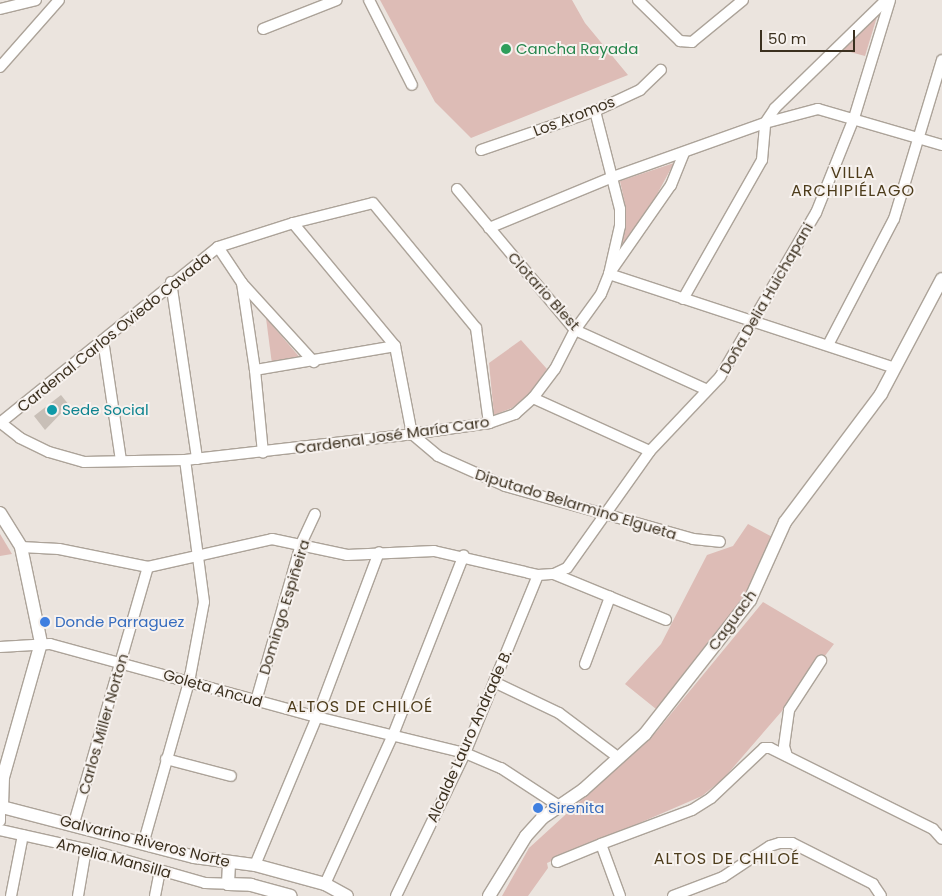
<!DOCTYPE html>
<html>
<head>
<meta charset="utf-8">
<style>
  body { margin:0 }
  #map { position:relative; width:942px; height:896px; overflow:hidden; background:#ebe4de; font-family:Poppins,sans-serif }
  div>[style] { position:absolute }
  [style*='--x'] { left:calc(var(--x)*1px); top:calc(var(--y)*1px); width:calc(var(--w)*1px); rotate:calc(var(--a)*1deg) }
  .green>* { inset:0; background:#ddbcb6 }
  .building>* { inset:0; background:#c8bfb7 }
  .roads { filter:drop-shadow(1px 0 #aca399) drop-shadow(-1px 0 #aca399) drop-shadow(0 1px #aca399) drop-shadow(0 -1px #aca399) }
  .minor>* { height:10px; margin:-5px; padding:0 5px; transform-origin:5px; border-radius:5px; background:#fff }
  .tertiary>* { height:12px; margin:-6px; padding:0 6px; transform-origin:6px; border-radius:6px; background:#fff }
  .dots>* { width:14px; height:14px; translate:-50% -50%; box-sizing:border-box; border:2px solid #f7f2ef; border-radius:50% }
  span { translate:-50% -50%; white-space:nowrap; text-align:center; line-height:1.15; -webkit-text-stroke:4px #f7f2ef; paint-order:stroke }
  .leisure-label { font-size:15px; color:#27864d }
  .left { translate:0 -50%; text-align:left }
  .street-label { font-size:15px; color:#3b301f }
  .culture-label { font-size:15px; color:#0d838f }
  .shop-label { font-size:15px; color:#366cbe }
  .neighbourhood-label { font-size:16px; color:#4d3c1b; letter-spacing:1px }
  .scale { position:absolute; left:760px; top:30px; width:95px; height:22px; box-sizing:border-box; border:2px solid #3b301f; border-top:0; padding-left:6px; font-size:15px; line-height:18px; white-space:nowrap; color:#3b301f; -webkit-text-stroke:4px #f7f2ef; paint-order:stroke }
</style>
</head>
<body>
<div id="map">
  <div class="green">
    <i style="clip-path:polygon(380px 0,572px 0,585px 23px,628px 75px,471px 138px,435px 102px)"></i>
    <i style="clip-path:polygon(879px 10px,865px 56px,839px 49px)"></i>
    <i style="clip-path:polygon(674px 163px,649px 209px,622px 245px,626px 209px,620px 181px)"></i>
    <i style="clip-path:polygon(266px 318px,302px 360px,272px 364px)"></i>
    <i style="clip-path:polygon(521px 340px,547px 369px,529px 394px,512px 408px,494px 415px,489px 363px)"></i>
    <i style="clip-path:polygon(748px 524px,778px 540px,766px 569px,661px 713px,625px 684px,661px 644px,707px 555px,733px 546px)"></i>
    <i style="clip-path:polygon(0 534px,12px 554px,0 556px)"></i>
    <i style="clip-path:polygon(763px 602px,834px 644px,788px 704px,724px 778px,702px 796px,547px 863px,548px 868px,528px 896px,502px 896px,529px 848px,656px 732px)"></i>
  </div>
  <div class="building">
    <i style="clip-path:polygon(61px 395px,69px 405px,45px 430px,34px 416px)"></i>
  </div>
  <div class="roads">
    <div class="minor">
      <i style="--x:369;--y:0;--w:95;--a:63.2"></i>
      <i style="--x:638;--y:0;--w:59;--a:44.3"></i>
      <i style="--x:680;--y:41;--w:12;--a:5"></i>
      <i style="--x:692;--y:42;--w:66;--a:-39.5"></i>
      <i style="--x:0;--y:9;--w:37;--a:-14"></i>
      <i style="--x:263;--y:29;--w:79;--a:-21.4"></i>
      <i style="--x:0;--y:67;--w:89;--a:-48.6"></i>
      <i style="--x:481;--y:150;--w:120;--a:-18.9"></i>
      <i style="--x:595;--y:111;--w:50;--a:-25"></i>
      <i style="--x:640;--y:90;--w:29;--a:-44"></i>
      <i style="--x:684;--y:153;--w:35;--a:112"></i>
      <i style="--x:671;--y:185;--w:108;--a:124.9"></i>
      <i style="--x:609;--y:274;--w:301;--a:18.2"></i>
      <i style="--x:457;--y:189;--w:184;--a:50.1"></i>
      <i style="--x:575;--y:330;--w:145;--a:24.4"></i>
      <i style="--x:293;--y:223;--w:160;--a:50.3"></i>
      <i style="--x:395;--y:346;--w:90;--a:79.1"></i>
      <i style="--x:412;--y:434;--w:34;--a:40"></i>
      <i style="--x:438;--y:456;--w:73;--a:24.1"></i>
      <i style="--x:505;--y:486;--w:195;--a:15.7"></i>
      <i style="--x:693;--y:539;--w:27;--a:6"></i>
      <i style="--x:489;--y:228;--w:134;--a:-22.4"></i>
      <i style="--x:613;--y:177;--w:161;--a:-19.6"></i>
      <i style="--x:765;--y:123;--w:55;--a:-14.8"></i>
      <i style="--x:818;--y:109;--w:129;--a:16.2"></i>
      <i style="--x:218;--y:247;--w:43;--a:56.3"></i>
      <i style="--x:242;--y:283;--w:107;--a:47.7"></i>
      <i style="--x:171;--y:282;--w:179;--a:81.6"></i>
      <i style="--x:242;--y:283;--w:88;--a:81.5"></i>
      <i style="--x:255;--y:370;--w:83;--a:84.5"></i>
      <i style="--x:683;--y:299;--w:160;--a:-60.4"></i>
      <i style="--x:762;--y:160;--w:37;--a:-85"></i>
      <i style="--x:765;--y:123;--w:18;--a:-56"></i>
      <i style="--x:775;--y:108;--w:155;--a:-44.2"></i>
      <i style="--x:103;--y:340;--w:122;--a:81.5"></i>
      <i style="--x:828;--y:345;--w:142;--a:-62.4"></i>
      <i style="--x:894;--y:219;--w:166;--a:-73.2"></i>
      <i style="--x:255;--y:370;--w:142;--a:-9.7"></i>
      <i style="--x:533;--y:398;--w:128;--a:24.4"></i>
      <i style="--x:0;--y:423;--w:280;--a:-38.9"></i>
      <i style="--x:218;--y:247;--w:79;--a:-17.7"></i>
      <i style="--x:293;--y:223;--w:82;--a:-14"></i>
      <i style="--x:373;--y:203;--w:162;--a:50.5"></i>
      <i style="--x:476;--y:328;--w:96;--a:82.2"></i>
      <i style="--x:1;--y:423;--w:24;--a:38"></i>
      <i style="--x:20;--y:438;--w:32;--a:26"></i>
      <i style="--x:49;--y:452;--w:36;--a:16"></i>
      <i style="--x:84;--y:462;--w:101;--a:-1.1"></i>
      <i style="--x:185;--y:460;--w:228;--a:-6.5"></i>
      <i style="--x:412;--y:434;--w:78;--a:-8.1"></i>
      <i style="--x:489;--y:423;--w:28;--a:-19"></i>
      <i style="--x:515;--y:414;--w:24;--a:-42"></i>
      <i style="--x:533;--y:398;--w:36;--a:-53"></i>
      <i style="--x:555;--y:369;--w:44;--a:-62.9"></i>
      <i style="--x:575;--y:330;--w:44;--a:-54.2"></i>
      <i style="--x:601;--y:294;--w:22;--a:-68"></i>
      <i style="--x:609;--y:274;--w:49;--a:-77.1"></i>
      <i style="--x:620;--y:226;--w:17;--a:-90"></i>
      <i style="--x:620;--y:209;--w:101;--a:-104.3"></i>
      <i style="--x:21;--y:547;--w:38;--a:3"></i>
      <i style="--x:59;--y:549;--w:91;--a:11.4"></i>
      <i style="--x:148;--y:567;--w:127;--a:-12.7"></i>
      <i style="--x:272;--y:539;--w:77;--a:12"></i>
      <i style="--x:347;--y:555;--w:87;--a:-2.6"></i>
      <i style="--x:434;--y:551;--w:107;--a:13"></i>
      <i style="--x:538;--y:575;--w:16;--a:-4"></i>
      <i style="--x:554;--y:574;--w:14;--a:-25"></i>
      <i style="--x:567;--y:568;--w:143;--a:-54.6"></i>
      <i style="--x:650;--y:451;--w:102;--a:-46.6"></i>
      <i style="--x:720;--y:377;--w:190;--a:-59.7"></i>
      <i style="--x:816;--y:213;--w:102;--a:-68.2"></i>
      <i style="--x:854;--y:118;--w:123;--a:-73"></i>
      <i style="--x:554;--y:574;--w:121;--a:22.3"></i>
      <i style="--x:0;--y:647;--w:50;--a:-3.4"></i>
      <i style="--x:50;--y:644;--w:277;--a:15.3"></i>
      <i style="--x:317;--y:717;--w:152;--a:13.7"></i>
      <i style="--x:465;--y:753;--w:39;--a:23"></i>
      <i style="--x:501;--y:768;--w:69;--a:33.2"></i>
      <i style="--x:585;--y:664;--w:72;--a:-69.5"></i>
      <i style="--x:494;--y:682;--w:72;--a:25.5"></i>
      <i style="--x:559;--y:713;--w:75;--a:36.9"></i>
      <i style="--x:256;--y:701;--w:163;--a:-74"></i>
      <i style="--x:301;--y:544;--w:33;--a:-65"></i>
      <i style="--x:787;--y:756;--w:10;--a:-107"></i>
      <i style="--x:784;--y:746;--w:36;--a:-82"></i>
      <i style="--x:789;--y:710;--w:59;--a:-56.9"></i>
      <i style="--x:166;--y:759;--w:67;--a:14.7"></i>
      <i style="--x:0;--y:807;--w:14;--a:90"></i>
      <i style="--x:74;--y:823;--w:266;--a:-73.9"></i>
      <i style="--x:0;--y:830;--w:88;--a:12.5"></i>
      <i style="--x:86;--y:849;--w:124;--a:15.9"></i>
      <i style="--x:205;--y:883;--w:23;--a:2"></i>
      <i style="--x:144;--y:841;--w:165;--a:-74.2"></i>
      <i style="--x:189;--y:682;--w:81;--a:-79.4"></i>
      <i style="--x:204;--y:602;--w:143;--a:-97.6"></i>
      <i style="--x:557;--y:862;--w:48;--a:-22.2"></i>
      <i style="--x:255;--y:865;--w:160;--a:-67.3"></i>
      <i style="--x:317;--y:717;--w:176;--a:-69.4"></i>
      <i style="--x:325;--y:884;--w:164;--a:-65.5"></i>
      <i style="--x:393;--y:735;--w:193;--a:-68.5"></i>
      <i style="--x:11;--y:896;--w:62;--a:-78.9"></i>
      <i style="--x:78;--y:896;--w:48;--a:-80.3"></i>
      <i style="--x:155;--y:896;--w:25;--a:-79"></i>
      <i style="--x:396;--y:896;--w:159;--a:-64.2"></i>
      <i style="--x:465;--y:753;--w:192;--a:-67.7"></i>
      <i style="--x:620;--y:896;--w:55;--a:-110.1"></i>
      <i style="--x:601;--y:844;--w:97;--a:-20.5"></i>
      <i style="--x:692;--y:810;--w:22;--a:-32"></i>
      <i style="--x:711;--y:798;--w:73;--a:-43.3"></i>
      <i style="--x:764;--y:748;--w:6;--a:0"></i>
      <i style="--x:770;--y:748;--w:182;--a:26.4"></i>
      <i style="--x:933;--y:829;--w:13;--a:48"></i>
      <i style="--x:673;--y:896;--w:53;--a:-20.8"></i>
      <i style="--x:723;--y:877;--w:56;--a:-33.4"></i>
      <i style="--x:770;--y:846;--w:10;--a:-17"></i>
      <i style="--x:780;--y:843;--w:12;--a:0"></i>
      <i style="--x:792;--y:843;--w:91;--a:26.8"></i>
      <i style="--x:873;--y:884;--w:14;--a:56"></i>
    </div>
    <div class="tertiary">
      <i style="--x:0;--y:513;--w:40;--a:58"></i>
      <i style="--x:21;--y:547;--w:98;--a:78.2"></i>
      <i style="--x:41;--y:643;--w:139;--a:105.8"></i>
      <i style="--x:3;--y:777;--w:30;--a:92"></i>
      <i style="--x:2;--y:807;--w:198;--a:14.6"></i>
      <i style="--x:194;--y:857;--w:62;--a:7.5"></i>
      <i style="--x:255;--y:865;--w:73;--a:15.2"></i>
      <i style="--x:325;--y:884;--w:25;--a:29"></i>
      <i style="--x:229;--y:864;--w:20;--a:93"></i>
      <i style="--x:228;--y:884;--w:23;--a:2"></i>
      <i style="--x:251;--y:885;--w:41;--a:15.4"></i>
      <i style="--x:489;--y:896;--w:70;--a:-58.3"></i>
      <i style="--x:526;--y:836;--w:24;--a:-48"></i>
      <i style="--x:542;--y:818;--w:50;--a:-34.3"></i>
      <i style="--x:583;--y:790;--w:84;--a:-42.1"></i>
      <i style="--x:645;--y:734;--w:170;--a:-51.9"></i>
      <i style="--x:750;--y:600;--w:85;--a:-65.8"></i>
      <i style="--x:785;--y:522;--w:160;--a:-53.1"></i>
      <i style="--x:881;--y:394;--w:130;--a:-62.1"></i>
    </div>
  </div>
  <div class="dots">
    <i style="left:506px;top:49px;background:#2e9e5b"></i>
    <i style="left:52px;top:410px;background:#0f9aa8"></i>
    <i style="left:45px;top:622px;background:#3f7fe0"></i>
    <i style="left:538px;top:808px;background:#3f7fe0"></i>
  </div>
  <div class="leisure-label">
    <span class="left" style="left:516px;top:49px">Cancha Rayada</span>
  </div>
  <div class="street-label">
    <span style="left:574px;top:116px;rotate:-21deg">Los Aromos</span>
    <span style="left:544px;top:291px;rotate:48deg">Clotario Blest</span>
    <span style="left:766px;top:298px;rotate:-60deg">Doña Delia Huichapani</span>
    <span style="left:114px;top:332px;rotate:-39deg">Cardenal Carlos Oviedo Cavada</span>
    <span style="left:392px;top:435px;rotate:-8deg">Cardenal José María Caro</span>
    <span style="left:576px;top:504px;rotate:17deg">Diputado Belarmino Elgueta</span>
    <span style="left:284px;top:607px;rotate:-73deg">Domingo Espiñeira</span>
    <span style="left:732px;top:620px;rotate:-54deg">Caguach</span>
    <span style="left:213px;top:688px;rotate:16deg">Goleta Ancud</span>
    <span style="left:103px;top:724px;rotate:-74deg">Carlos Miller Norton</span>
    <span style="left:469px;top:736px;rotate:-66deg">Alcalde Lauro Andrade B.</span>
    <span style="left:145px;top:841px;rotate:14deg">Galvarino Riveros Norte</span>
    <span style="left:114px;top:858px;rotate:15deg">Amelia Mansilla</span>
  </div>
  <div class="culture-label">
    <span class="left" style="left:62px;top:410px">Sede Social</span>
  </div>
  <div class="shop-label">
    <span class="left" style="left:55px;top:622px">Donde Parraguez</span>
    <span class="left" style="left:548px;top:808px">Sirenita</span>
  </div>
  <div class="neighbourhood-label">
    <span style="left:853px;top:182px">VILLA<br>ARCHIPIÉLAGO</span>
    <span style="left:360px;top:707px">ALTOS DE CHILOÉ</span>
    <span style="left:727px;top:859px">ALTOS DE CHILOÉ</span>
  </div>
  <div class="scale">50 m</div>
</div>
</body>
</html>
